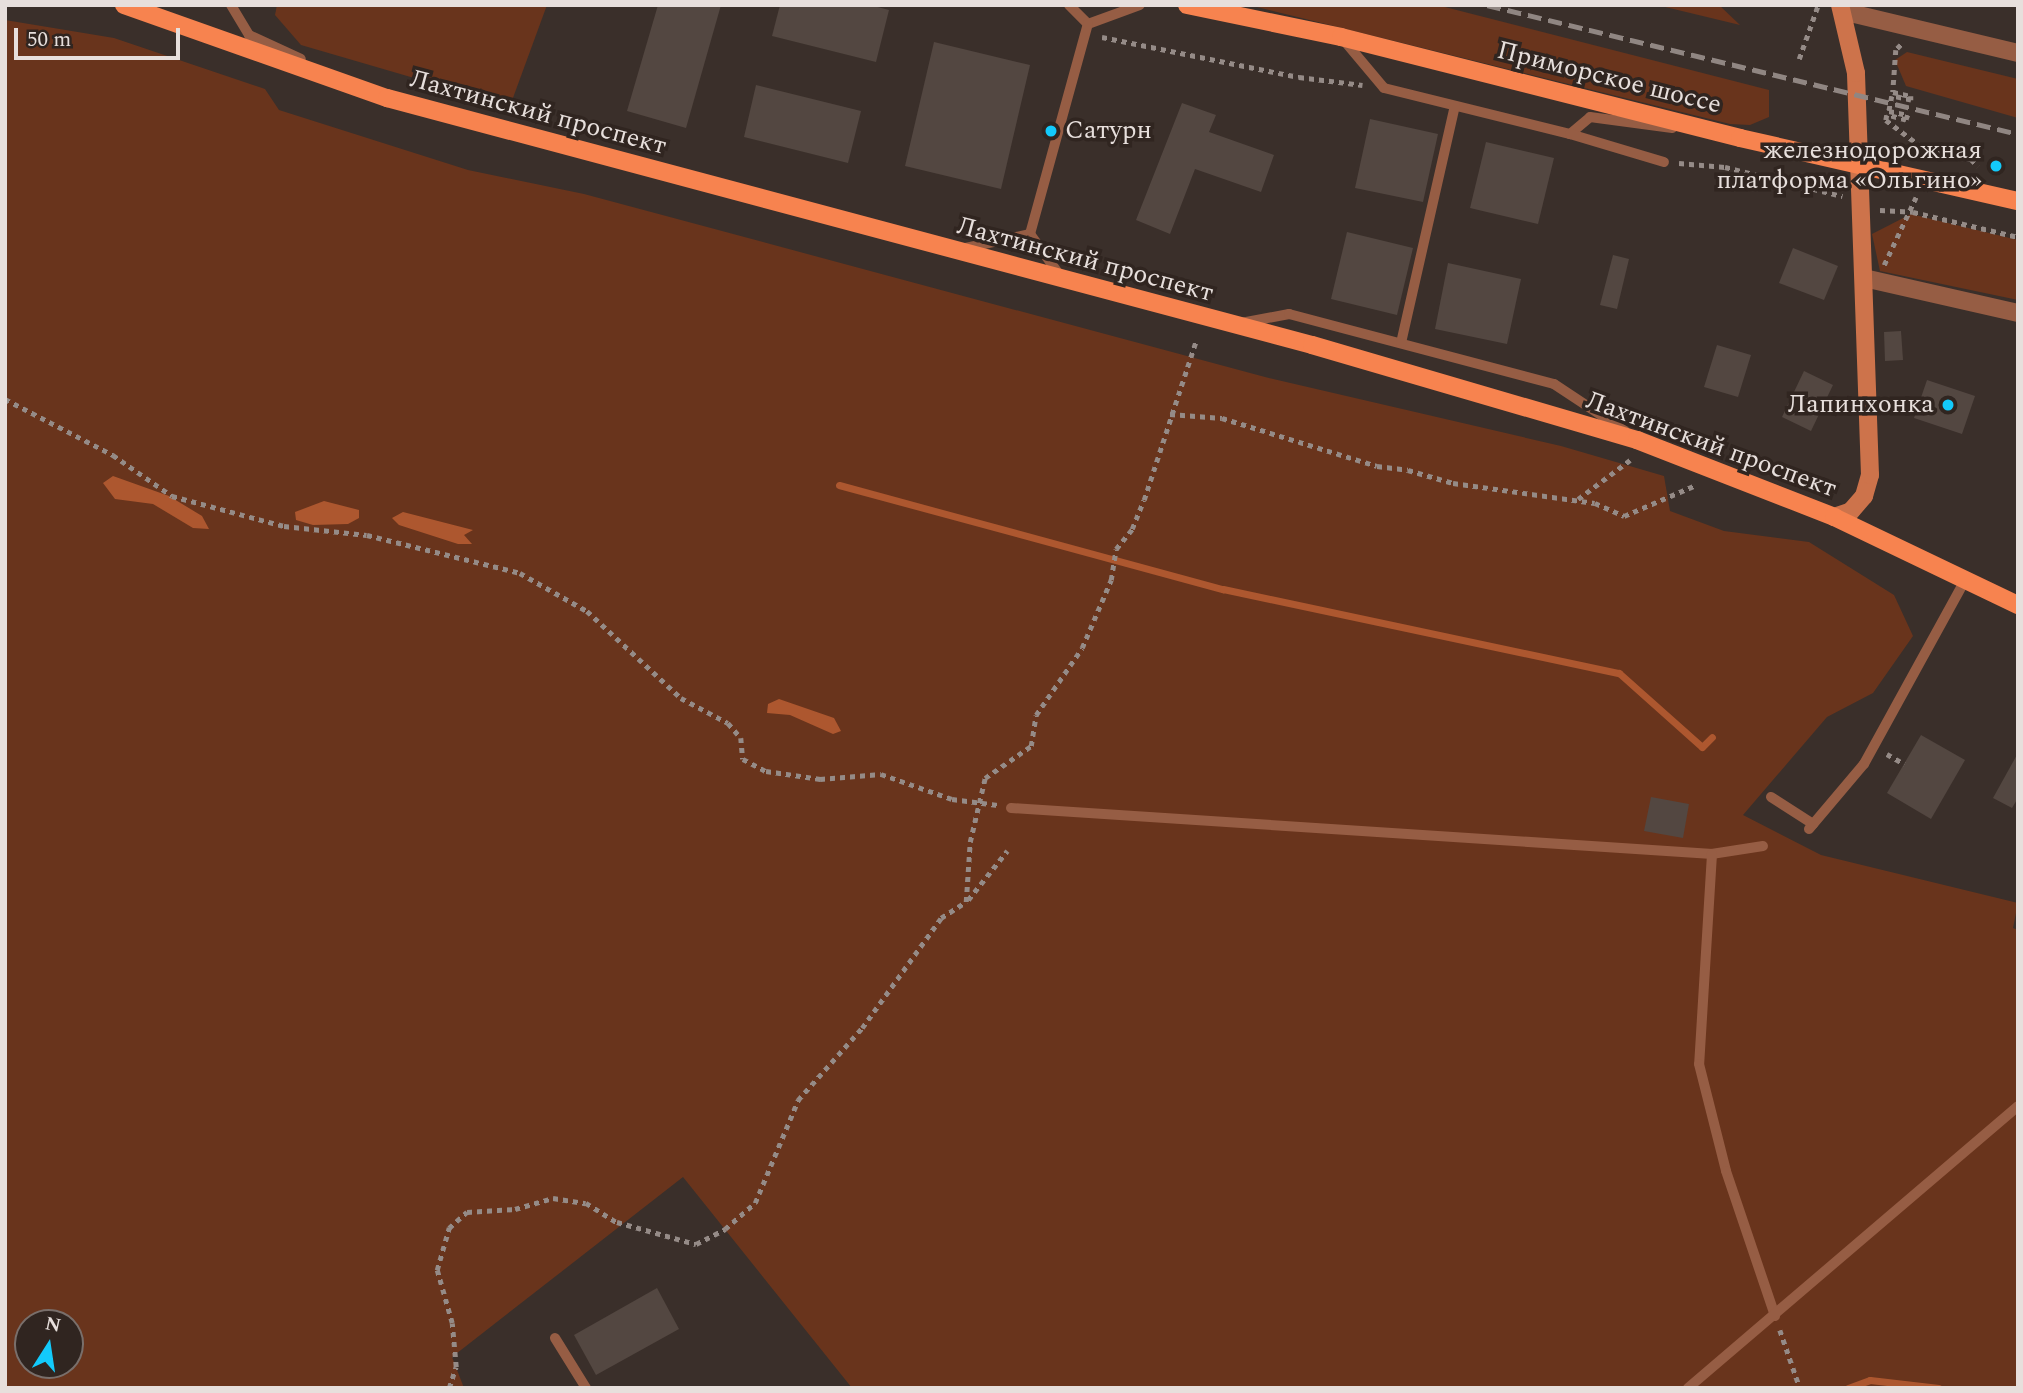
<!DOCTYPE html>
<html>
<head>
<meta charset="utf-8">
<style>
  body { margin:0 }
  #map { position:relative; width:2023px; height:1393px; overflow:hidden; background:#3a2f2a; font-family:Spectral,serif }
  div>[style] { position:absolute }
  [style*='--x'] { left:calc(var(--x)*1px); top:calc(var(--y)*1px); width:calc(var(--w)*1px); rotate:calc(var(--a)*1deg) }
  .green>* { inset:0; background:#69341c }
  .water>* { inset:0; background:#ad572f }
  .stream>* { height:7px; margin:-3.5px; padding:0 3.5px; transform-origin:3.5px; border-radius:3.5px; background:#ad572f }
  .building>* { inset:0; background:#534741 }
  .path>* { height:4.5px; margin-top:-2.25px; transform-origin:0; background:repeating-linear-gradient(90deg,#958b87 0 5px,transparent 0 10px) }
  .lane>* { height:10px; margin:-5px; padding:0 5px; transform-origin:5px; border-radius:5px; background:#965d44 }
  .street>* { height:18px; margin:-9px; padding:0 9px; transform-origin:9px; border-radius:9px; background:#965d44 }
  .secondary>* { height:18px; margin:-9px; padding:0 9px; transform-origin:9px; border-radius:9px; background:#cd734b }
  .primary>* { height:18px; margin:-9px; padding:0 9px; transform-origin:9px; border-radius:9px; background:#f7834f }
  .rail>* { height:5px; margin-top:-2.5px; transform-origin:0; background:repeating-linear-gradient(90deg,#908682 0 14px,transparent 0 21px) }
  .dots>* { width:19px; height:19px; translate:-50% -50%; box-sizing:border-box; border:4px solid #302520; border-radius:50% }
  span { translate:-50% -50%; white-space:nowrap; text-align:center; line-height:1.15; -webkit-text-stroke:7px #302520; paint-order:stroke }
  .street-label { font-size:26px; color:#e7dfdc }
  .poi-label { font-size:26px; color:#e7dfdc }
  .left { translate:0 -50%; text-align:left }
  .right { translate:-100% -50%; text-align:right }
  .frame { position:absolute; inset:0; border:7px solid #e7dfdc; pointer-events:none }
  .north { position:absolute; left:14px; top:1309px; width:70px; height:70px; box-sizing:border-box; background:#302520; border:2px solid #796f6b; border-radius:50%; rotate:12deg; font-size:19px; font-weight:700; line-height:28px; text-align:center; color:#e7dfdc }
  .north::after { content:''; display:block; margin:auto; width:24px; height:32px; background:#13cafb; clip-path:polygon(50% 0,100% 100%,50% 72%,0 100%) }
  .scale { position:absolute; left:14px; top:28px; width:166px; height:32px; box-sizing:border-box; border:4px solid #e7dfdc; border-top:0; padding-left:9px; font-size:21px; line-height:24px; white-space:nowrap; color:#e7dfdc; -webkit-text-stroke:5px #302520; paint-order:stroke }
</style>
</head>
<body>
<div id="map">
  <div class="green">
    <i style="clip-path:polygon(277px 5px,547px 5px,510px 106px,301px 45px,275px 15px)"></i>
    <i style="clip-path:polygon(1249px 5px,1437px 5px,1769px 90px,1769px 117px,1750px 125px,1730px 124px)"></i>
    <i style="clip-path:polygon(1657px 5px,1719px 5px,1740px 25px)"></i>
    <i style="clip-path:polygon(evenodd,5px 20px,114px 38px,265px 89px,279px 110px,468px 170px,584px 194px,1265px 377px,1561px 446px,1664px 476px,1670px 511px,1724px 531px,1809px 542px,1894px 595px,1913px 636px,1873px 693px,1827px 717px,1743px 815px,1821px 855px,2018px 903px,2013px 928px,2018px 930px,2018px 1388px,852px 1388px,683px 1177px,452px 1357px,464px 1388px,5px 1388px,5px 20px,28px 1323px,70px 1323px,70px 1365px,28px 1365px,28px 1323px)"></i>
    <i style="clip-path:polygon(1907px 52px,2018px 79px,2018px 118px,1906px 86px,1895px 60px)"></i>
    <i style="clip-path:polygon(1911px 214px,2018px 240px,2018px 300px,1880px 271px,1872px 234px)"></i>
  </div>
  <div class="water">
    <i style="clip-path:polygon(113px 476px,169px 496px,202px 516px,209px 529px,193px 528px,153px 504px,115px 499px,103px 483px)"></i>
    <i style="clip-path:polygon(324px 501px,359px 510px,359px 518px,348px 524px,313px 525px,296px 520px,295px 512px)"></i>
    <i style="clip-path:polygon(403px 512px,473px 530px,464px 535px,472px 544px,458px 544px,399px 525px,392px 518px)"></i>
    <i style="clip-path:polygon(779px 699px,834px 718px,841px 731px,833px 734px,790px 715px,767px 713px,768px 704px)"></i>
  </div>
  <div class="stream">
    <i style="--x:839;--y:485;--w:398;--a:15.2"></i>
    <i style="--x:1223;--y:589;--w:405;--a:12"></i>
    <i style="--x:1619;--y:673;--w:111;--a:41.7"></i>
    <i style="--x:1702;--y:747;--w:14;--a:-45"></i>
    <i style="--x:1848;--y:1388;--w:23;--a:-20"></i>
    <i style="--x:1870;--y:1380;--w:69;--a:6.6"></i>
  </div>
  <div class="building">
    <i style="clip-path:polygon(658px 5px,721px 5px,686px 128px,627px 111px)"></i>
    <i style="clip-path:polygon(780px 5px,870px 5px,889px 10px,876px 62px,772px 36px)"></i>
    <i style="clip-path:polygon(934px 42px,1030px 65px,1001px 189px,905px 166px)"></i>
    <i style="clip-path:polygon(756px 85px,861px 111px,848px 163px,744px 137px)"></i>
    <i style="clip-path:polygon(1182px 103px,1216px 115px,1209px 132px,1274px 155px,1261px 192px,1195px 169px,1170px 234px,1136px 220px)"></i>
    <i style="clip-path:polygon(1370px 119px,1438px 134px,1423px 202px,1355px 188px)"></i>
    <i style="clip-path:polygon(1486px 142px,1554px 158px,1538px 224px,1470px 208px)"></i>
    <i style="clip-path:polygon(1347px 232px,1413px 248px,1397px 315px,1331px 299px)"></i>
    <i style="clip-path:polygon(1793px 248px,1838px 266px,1824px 300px,1779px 283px)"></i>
    <i style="clip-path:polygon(1613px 255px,1629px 259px,1617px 309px,1600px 305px)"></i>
    <i style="clip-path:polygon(1448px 263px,1521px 279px,1507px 344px,1435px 329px)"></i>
    <i style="clip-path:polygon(1901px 331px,1903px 360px,1885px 361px,1884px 332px)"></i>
    <i style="clip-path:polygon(1717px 345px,1751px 355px,1738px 397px,1704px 387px)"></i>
    <i style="clip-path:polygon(1804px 371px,1833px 385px,1811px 431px,1782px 417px)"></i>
    <i style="clip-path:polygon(1927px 380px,1975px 396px,1962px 434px,1914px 418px)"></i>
    <i style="clip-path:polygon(1921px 735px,1965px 760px,1931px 819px,1887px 793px)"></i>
    <i style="clip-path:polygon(2018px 753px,2018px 798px,2012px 808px,1993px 798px)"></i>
    <i style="clip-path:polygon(1651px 797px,1689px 804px,1683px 838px,1644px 831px)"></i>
    <i style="clip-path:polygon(657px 1288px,679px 1329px,596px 1375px,574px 1335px)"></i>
  </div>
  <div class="path">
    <i style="--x:1102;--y:37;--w:201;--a:11.5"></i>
    <i style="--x:1299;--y:77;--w:64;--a:7.2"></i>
    <i style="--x:1901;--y:45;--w:7;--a:135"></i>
    <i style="--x:1896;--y:50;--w:42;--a:94.1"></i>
    <i style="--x:1893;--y:92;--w:18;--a:13"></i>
    <i style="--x:1911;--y:96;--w:4;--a:90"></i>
    <i style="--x:1911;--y:100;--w:19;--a:-168"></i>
    <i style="--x:1892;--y:96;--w:15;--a:101"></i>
    <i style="--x:1889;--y:111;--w:19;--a:12"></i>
    <i style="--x:1908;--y:115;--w:5;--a:112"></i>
    <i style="--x:1906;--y:120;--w:20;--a:-165"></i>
    <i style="--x:1887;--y:115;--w:5;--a:101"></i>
    <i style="--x:1886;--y:120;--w:51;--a:37.1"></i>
    <i style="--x:1927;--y:151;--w:6;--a:108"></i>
    <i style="--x:1799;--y:59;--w:57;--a:-70.6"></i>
    <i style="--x:1927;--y:151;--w:45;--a:10.3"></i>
    <i style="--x:1971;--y:159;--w:10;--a:45"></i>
    <i style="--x:1679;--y:163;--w:46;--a:5"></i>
    <i style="--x:1725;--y:167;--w:121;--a:13.9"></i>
    <i style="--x:1880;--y:210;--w:33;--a:3"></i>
    <i style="--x:1913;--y:212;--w:108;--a:13.4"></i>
    <i style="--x:1884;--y:265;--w:75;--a:-64.8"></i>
    <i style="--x:5;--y:399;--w:122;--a:27.4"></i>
    <i style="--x:113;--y:455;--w:72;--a:34.8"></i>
    <i style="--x:172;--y:496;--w:116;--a:15"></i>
    <i style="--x:284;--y:526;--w:83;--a:6.2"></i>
    <i style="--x:367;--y:535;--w:158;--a:13.9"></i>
    <i style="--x:520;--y:573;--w:77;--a:29.6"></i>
    <i style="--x:587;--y:611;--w:128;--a:42.8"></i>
    <i style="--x:681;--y:698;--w:53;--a:28"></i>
    <i style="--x:728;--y:723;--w:20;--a:49"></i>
    <i style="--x:741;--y:738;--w:21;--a:85"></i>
    <i style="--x:743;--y:759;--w:26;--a:28"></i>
    <i style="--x:766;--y:771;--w:55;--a:8.4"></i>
    <i style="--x:820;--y:779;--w:61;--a:-4.7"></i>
    <i style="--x:881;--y:774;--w:75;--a:19.4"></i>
    <i style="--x:952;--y:799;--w:46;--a:7.4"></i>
    <i style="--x:1170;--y:414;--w:52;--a:4.4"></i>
    <i style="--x:1222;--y:418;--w:162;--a:17.2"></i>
    <i style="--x:1377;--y:466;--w:31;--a:7"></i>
    <i style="--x:1408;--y:470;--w:47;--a:16.1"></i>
    <i style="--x:1453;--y:483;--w:143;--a:8"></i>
    <i style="--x:1595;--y:503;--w:32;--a:24"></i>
    <i style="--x:1624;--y:516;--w:78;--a:-23.3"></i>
    <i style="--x:1578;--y:499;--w:65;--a:-36.9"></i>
    <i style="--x:1887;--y:754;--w:20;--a:30"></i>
    <i style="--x:968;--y:900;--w:63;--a:-51.5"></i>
    <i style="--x:1780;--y:1330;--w:61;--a:71"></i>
    <i style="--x:449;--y:1388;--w:22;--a:-72"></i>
    <i style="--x:456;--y:1367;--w:44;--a:-95.2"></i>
    <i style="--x:452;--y:1323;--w:55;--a:-105.8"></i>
    <i style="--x:437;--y:1270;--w:44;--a:-74.1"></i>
    <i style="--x:449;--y:1228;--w:24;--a:-42"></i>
    <i style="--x:467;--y:1212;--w:48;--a:-3.6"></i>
    <i style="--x:515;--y:1209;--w:40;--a:-16"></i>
    <i style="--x:553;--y:1198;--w:33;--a:9"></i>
    <i style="--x:586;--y:1203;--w:36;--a:32"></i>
    <i style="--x:617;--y:1222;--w:82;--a:15.6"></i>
    <i style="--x:696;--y:1244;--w:33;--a:-27"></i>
    <i style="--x:725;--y:1229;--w:40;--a:-41"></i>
    <i style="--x:755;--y:1203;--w:112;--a:-67.3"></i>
    <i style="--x:798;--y:1100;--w:96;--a:-48.4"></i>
    <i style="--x:862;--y:1028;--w:135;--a:-54.3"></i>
    <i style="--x:941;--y:918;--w:30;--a:-33"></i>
    <i style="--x:966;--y:902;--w:60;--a:-86.2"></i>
    <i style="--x:970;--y:842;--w:66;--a:-76.8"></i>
    <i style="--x:985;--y:778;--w:56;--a:-34.8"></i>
    <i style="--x:1031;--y:746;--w:31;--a:-81"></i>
    <i style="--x:1036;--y:715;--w:81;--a:-55.5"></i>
    <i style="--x:1082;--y:648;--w:74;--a:-66.9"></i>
    <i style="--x:1111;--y:580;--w:31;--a:-81"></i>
    <i style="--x:1116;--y:549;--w:26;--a:-51"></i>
    <i style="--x:1132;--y:529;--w:31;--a:-68"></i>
    <i style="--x:1144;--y:500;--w:167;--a:-71.9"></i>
  </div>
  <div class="lane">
    <i style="--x:231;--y:5;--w:35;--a:59"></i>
    <i style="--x:249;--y:35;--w:57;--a:24.8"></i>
    <i style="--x:1069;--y:5;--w:27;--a:45"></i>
    <i style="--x:1088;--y:24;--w:55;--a:-20.1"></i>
    <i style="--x:1342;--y:38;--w:65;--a:50"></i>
    <i style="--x:1384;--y:88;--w:192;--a:13.9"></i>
    <i style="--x:1570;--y:134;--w:26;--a:-40"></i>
    <i style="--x:1590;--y:117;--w:83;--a:7.6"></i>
    <i style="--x:1570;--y:134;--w:98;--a:16.6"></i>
    <i style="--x:1030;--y:234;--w:218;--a:-74.6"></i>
    <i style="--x:1030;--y:234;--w:53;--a:54.2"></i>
    <i style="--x:961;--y:249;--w:71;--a:-12.3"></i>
    <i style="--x:1241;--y:323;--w:49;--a:-10.6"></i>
    <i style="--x:1289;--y:314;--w:274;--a:14.8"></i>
    <i style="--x:1554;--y:384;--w:85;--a:33.5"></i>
    <i style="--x:1401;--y:343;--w:243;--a:-77.2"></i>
    <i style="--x:1771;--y:797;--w:50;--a:32.7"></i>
    <i style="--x:1011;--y:808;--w:703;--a:3.75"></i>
    <i style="--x:1809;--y:829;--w:85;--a:-49.8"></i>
    <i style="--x:1864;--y:764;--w:210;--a:-61.2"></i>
    <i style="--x:1763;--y:846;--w:52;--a:171.1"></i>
    <i style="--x:1712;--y:854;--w:210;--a:93.5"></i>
    <i style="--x:1699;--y:1064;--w:110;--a:75.8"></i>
    <i style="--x:1726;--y:1171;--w:153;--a:71.3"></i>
    <i style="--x:555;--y:1338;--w:59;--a:58.2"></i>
    <i style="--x:1688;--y:1388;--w:434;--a:-40.5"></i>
  </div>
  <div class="street">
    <i style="--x:1842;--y:11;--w:181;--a:13.4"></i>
    <i style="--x:1864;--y:278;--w:158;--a:12.8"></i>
  </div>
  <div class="secondary">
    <i style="--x:1834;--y:517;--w:18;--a:-19"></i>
    <i style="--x:1851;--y:511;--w:20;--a:-49"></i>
    <i style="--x:1864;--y:496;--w:22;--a:-74"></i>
    <i style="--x:1870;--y:475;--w:402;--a:-92"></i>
    <i style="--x:1856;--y:73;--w:70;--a:-103.2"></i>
  </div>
  <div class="primary">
    <i style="--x:124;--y:5;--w:279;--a:19.5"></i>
    <i style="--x:387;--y:98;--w:957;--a:14.95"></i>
    <i style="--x:1312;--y:345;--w:339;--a:16.3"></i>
    <i style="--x:1637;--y:440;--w:212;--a:21.3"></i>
    <i style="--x:1834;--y:517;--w:204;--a:25.6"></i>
    <i style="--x:1187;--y:5;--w:157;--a:11.7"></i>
    <i style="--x:1341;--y:37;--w:412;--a:14.2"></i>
    <i style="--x:1740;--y:138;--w:285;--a:12.8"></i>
  </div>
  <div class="rail">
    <i style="--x:1487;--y:5;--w:546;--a:13.65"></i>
  </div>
  <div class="dots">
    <i style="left:1051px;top:131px;background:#13cafb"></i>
    <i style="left:1996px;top:166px;background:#13cafb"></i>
    <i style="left:1948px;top:405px;background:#13cafb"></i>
  </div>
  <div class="street-label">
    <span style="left:1609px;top:78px;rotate:14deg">Приморское шоссе</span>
    <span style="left:538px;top:113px;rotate:15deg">Лахтинский проспект</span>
    <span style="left:1085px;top:260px;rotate:15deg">Лахтинский проспект</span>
    <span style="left:1711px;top:445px;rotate:20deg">Лахтинский проспект</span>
  </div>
  <div class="poi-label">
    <span class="left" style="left:1065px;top:131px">Сатурн</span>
    <span class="right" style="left:1982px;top:166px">железнодорожная<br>платформа «Ольгино»</span>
    <span class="right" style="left:1934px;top:405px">Лапинхонка</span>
  </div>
  <div class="frame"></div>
  <div class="north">N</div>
  <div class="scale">50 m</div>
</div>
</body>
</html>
